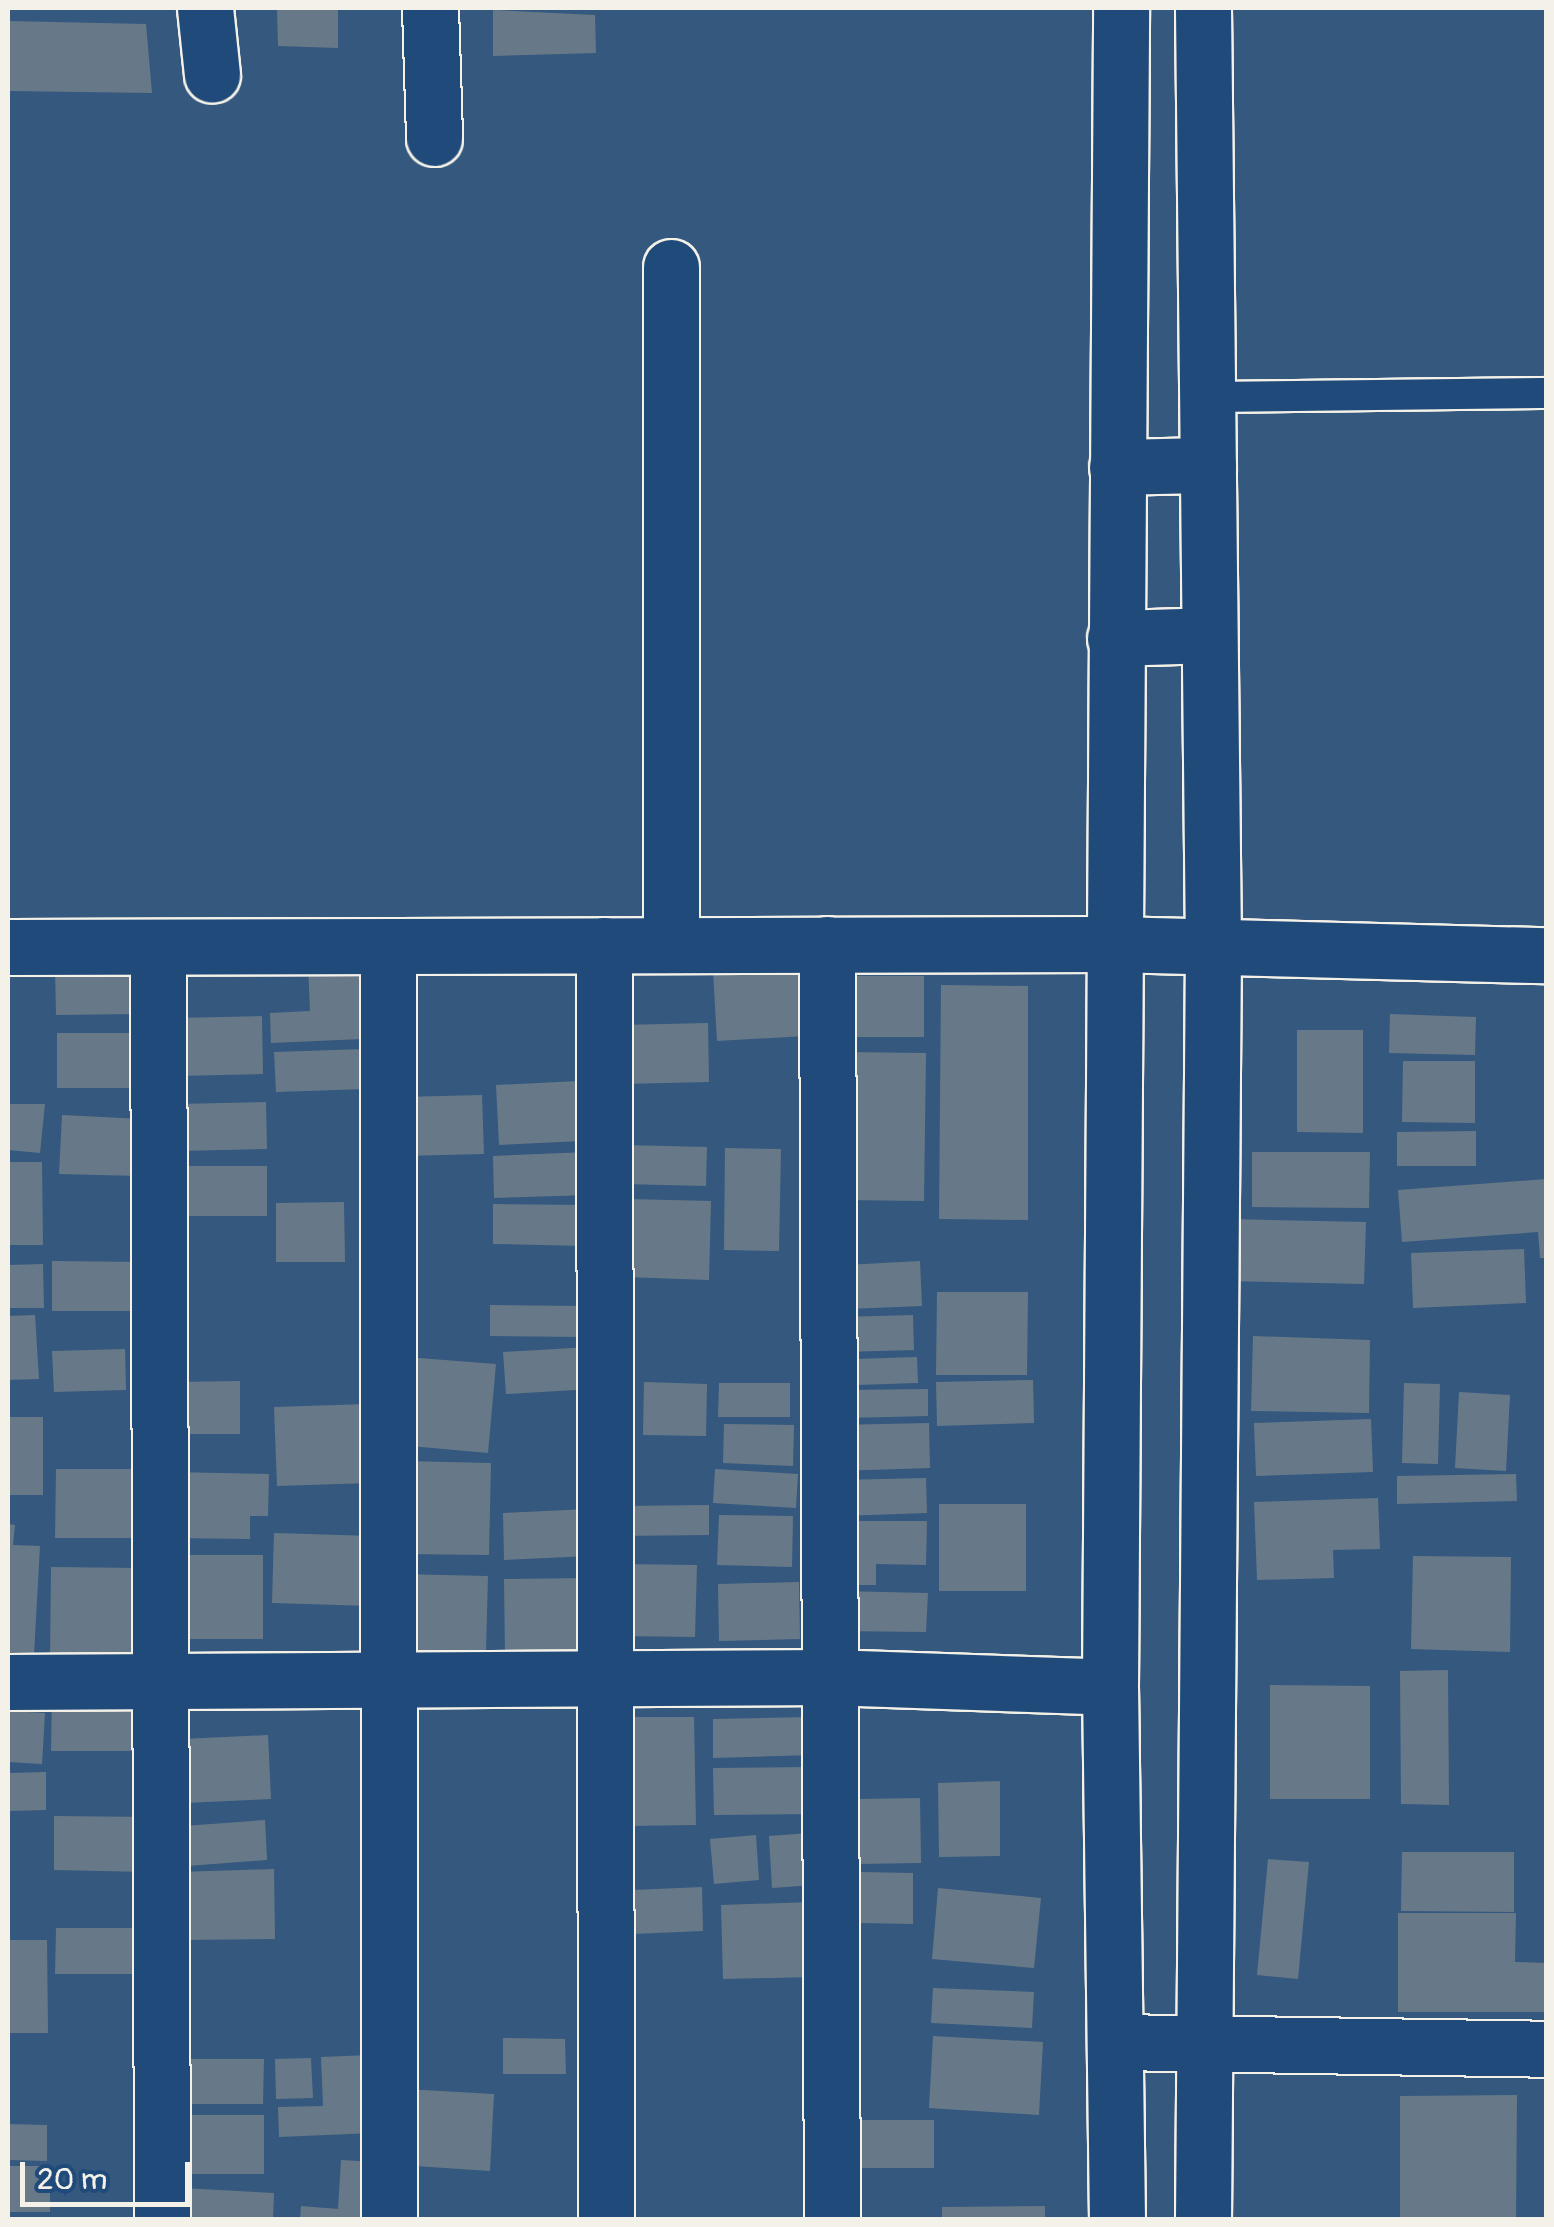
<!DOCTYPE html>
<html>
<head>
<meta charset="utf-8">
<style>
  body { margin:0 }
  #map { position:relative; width:1554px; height:2227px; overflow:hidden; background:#35587e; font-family:Pangolin,sans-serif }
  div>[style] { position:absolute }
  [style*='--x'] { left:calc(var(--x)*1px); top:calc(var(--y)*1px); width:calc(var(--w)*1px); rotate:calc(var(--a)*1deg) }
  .building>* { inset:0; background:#677988 }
  .roads { filter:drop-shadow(2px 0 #f4f1e8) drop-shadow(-2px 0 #f4f1e8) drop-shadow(0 2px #f4f1e8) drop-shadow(0 -2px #f4f1e8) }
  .lane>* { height:30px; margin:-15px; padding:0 15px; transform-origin:15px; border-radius:15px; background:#1f4a7a }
  .street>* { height:55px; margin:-27.5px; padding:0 27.5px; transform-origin:27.5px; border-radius:27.5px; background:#1f4a7a }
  span { translate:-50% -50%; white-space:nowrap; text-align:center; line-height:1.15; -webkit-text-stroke:8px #1f4a7a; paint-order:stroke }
  .frame { position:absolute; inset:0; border:10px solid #f4f1e8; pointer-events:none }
  .scale { position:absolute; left:20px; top:2162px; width:170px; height:45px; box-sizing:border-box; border:5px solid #f4f1e8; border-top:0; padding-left:12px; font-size:30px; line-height:35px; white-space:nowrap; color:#f4f1e8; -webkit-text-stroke:8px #1f4a7a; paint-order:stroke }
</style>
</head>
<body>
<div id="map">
  <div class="building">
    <i style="clip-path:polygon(277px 8px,338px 8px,338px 48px,278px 46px)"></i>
    <i style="clip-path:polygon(493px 10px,595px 15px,596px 53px,493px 56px)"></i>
    <i style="clip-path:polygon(8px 21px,146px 24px,152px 93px,8px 91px)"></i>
    <i style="clip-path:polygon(712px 954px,802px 966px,806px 1036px,717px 1041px)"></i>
    <i style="clip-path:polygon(360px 960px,362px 1039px,271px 1043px,270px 1013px,310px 1011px,308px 962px)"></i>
    <i style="clip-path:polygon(136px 966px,137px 1014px,56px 1015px,55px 967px)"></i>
    <i style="clip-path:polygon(841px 976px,924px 976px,924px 1037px,840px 1037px)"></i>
    <i style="clip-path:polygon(941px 985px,1028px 986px,1028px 1220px,939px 1219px)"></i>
    <i style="clip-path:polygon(1390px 1014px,1476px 1017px,1475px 1055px,1389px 1053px)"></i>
    <i style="clip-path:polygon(262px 1016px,263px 1074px,178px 1076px,176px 1018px)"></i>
    <i style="clip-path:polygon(708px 1023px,709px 1082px,622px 1084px,621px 1025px)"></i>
    <i style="clip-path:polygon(1297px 1030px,1363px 1030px,1363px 1133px,1297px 1132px)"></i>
    <i style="clip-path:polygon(57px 1033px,138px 1033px,137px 1088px,57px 1088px)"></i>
    <i style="clip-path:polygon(365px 1049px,366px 1089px,276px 1092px,274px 1052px)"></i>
    <i style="clip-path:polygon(844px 1052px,926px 1053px,924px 1201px,842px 1200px)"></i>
    <i style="clip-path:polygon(1403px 1061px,1475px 1061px,1475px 1123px,1402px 1122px)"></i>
    <i style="clip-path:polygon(579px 1081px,582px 1141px,499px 1145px,496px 1085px)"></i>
    <i style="clip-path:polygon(482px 1095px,484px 1154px,402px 1156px,401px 1097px)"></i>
    <i style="clip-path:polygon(266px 1102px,267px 1149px,179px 1151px,178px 1104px)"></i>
    <i style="clip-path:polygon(8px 1104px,45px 1104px,40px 1153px,8px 1150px)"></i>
    <i style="clip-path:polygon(62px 1115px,142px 1119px,139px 1176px,59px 1174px)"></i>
    <i style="clip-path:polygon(1476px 1131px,1476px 1166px,1397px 1166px,1397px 1132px)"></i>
    <i style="clip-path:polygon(624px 1145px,707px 1147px,706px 1186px,622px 1184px)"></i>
    <i style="clip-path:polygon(725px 1148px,781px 1149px,779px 1251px,724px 1250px)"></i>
    <i style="clip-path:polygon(588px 1152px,590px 1195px,494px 1198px,493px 1156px)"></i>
    <i style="clip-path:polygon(1252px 1152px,1370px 1152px,1369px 1208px,1252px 1207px)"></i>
    <i style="clip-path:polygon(8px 1162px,42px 1162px,43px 1245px,8px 1245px)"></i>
    <i style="clip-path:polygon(182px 1166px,267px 1166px,267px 1216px,182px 1216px)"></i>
    <i style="clip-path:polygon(1546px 1179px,1546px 1258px,1540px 1258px,1538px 1232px,1402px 1242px,1398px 1190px)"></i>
    <i style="clip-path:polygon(628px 1199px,711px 1201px,709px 1280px,625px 1277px)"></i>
    <i style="clip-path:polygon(344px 1202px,345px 1262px,276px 1262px,276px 1203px)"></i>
    <i style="clip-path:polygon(493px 1204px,586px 1205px,585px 1246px,493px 1244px)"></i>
    <i style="clip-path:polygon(1229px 1219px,1366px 1222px,1364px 1284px,1228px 1281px)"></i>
    <i style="clip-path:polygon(1524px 1249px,1526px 1303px,1413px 1308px,1411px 1253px)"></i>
    <i style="clip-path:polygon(52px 1261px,143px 1262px,143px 1311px,52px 1311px)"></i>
    <i style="clip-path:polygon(920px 1261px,922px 1306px,848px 1309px,845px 1265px)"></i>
    <i style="clip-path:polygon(43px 1264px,44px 1308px,8px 1308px,8px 1265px)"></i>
    <i style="clip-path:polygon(937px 1292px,1028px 1292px,1027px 1375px,936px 1375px)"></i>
    <i style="clip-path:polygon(490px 1305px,585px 1306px,584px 1337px,490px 1336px)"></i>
    <i style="clip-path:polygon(35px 1315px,39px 1379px,8px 1380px,8px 1316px)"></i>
    <i style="clip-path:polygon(913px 1315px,914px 1350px,841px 1352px,840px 1317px)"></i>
    <i style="clip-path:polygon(1253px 1336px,1370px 1340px,1369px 1413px,1251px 1411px)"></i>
    <i style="clip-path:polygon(590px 1347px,592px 1389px,506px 1394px,503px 1352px)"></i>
    <i style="clip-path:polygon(125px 1349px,126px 1390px,54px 1392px,52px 1351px)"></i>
    <i style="clip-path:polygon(406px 1357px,496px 1364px,488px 1453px,399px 1445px)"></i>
    <i style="clip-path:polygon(917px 1357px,918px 1383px,856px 1385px,855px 1359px)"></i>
    <i style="clip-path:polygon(1033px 1380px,1034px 1423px,937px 1426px,936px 1382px)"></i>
    <i style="clip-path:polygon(240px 1381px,240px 1434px,175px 1434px,175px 1382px)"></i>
    <i style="clip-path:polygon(644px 1382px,707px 1384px,706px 1436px,643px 1435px)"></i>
    <i style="clip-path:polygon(719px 1383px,790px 1383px,790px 1417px,718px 1417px)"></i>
    <i style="clip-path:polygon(1404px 1383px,1440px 1384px,1438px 1464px,1402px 1463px)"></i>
    <i style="clip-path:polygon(928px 1389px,928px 1416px,848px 1418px,847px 1390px)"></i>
    <i style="clip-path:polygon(1459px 1392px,1510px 1395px,1506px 1471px,1455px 1468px)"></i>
    <i style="clip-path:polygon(367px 1404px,370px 1483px,277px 1486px,274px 1407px)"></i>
    <i style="clip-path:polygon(8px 1417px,43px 1417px,43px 1495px,8px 1495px)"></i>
    <i style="clip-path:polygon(1371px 1419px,1373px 1472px,1256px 1476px,1254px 1423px)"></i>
    <i style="clip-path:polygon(929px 1423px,930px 1468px,837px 1471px,837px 1425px)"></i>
    <i style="clip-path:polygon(724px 1424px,794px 1425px,793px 1466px,723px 1463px)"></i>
    <i style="clip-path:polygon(404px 1461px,491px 1463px,489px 1555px,403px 1554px)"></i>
    <i style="clip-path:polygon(56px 1469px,145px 1469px,145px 1538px,55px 1538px)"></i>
    <i style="clip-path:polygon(715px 1469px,798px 1474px,796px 1508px,713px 1503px)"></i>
    <i style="clip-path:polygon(171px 1472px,269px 1474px,268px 1516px,250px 1516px,250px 1539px,170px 1538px)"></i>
    <i style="clip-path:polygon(1516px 1474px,1517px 1501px,1397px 1504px,1397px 1476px)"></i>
    <i style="clip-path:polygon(926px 1478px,927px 1513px,842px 1516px,840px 1480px)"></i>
    <i style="clip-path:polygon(1378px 1498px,1380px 1549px,1333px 1550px,1334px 1578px,1257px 1580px,1254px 1502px)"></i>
    <i style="clip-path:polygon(939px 1504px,1026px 1504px,1026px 1591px,939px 1591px)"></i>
    <i style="clip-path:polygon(709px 1505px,709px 1535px,619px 1536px,618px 1506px)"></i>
    <i style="clip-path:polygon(588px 1509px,590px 1556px,504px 1560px,503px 1513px)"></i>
    <i style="clip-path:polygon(719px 1515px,793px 1516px,792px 1567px,717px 1565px)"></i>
    <i style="clip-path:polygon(835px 1521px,927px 1521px,926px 1565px,876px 1564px,876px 1585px,834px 1585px)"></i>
    <i style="clip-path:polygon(8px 1524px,15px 1525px,13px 1545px,40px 1546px,34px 1655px,8px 1654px)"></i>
    <i style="clip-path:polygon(274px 1533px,372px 1536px,370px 1606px,272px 1603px)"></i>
    <i style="clip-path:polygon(178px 1555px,263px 1555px,263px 1639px,178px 1639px)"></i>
    <i style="clip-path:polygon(1413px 1556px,1511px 1557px,1510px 1652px,1411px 1649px)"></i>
    <i style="clip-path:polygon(620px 1564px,697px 1565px,695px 1637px,619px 1636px)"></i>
    <i style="clip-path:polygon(51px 1567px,142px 1568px,141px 1663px,50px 1661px)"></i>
    <i style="clip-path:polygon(398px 1574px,488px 1576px,486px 1652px,396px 1650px)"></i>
    <i style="clip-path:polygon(587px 1578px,588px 1655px,505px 1655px,504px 1579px)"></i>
    <i style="clip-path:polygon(799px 1582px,800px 1639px,719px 1641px,718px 1584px)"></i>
    <i style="clip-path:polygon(839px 1591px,928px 1593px,926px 1632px,838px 1631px)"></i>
    <i style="clip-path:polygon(1448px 1670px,1449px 1805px,1401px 1804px,1400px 1671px)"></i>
    <i style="clip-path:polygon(1270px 1685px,1370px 1686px,1370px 1799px,1270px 1799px)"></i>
    <i style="clip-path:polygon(52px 1692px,142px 1693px,142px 1751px,51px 1751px)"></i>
    <i style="clip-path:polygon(8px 1711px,45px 1713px,42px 1764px,8px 1762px)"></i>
    <i style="clip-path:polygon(625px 1717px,694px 1717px,696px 1825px,626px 1826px)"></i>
    <i style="clip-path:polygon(811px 1717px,812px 1755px,713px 1758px,713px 1719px)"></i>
    <i style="clip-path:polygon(268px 1735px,271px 1799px,185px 1803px,182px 1739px)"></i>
    <i style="clip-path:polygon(814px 1767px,814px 1814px,714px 1815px,713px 1768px)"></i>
    <i style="clip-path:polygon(46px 1772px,46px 1810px,8px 1811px,8px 1773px)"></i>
    <i style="clip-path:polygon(1000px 1781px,1000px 1856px,939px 1857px,938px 1783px)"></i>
    <i style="clip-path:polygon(920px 1798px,921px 1863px,858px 1864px,857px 1799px)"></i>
    <i style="clip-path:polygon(54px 1816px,149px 1817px,148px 1872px,54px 1870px)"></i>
    <i style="clip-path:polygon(265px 1820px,267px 1860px,187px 1866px,184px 1826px)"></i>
    <i style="clip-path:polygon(810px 1833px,814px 1885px,772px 1888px,769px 1836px)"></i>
    <i style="clip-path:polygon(756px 1835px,759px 1880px,714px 1884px,710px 1839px)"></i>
    <i style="clip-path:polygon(1402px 1852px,1514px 1852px,1514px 1912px,1401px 1911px)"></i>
    <i style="clip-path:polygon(1268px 1859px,1309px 1862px,1298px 1979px,1257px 1975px)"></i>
    <i style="clip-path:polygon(274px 1869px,275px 1939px,180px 1940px,178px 1872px)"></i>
    <i style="clip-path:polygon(861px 1872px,913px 1873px,913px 1924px,860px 1923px)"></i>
    <i style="clip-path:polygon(702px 1887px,703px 1931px,633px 1934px,632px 1890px)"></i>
    <i style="clip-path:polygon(938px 1888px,1041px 1898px,1034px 1968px,932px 1959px)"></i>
    <i style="clip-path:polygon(812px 1902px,814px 1977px,723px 1979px,721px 1905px)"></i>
    <i style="clip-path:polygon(1398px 1913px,1516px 1913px,1515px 1962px,1546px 1963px,1546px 2012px,1398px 2012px)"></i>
    <i style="clip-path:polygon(56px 1928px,145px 1928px,145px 1974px,55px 1974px)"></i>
    <i style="clip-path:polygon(8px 1940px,47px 1940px,48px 2033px,8px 2033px)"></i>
    <i style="clip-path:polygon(933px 1988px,1034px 1992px,1032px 2028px,931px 2023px)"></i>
    <i style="clip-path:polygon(933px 2036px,1043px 2042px,1039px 2115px,929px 2108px)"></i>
    <i style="clip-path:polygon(503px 2038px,565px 2039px,566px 2074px,503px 2074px)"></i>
    <i style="clip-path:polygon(370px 2055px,373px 2133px,279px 2137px,278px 2107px,323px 2106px,321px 2057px)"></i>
    <i style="clip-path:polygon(311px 2058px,313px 2098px,276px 2099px,275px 2059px)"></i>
    <i style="clip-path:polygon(173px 2059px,264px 2059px,263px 2104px,173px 2104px)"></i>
    <i style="clip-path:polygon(405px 2089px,494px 2094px,490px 2171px,400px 2165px)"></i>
    <i style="clip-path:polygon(1517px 2095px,1516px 2220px,1400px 2220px,1400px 2096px)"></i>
    <i style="clip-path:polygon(182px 2115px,264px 2115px,264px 2174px,181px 2174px)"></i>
    <i style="clip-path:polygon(850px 2120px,934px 2120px,934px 2168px,850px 2168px)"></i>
    <i style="clip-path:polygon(8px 2124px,47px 2125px,47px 2161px,8px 2160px)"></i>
    <i style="clip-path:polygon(341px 2160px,375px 2162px,371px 2220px,300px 2220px,301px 2206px,338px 2209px)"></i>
    <i style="clip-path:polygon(8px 2166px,50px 2166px,50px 2212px,8px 2212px)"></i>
    <i style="clip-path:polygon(182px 2188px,274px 2193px,273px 2220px,180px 2220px)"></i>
    <i style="clip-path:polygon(1045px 2206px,1045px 2220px,942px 2220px,942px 2207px)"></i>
  </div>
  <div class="roads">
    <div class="lane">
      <i style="--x:1207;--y:397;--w:339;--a:-0.7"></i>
    </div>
    <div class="street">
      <i style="--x:205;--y:8;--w:67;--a:84"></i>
      <i style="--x:430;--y:8;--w:130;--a:88.2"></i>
      <i style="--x:1203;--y:8;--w:939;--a:89.39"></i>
      <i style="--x:1213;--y:947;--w:1273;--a:90.45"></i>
      <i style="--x:1117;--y:467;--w:91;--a:-1.3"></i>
      <i style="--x:1115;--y:638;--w:94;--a:-1.8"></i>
      <i style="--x:827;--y:944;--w:1276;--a:89.78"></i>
      <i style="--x:604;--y:945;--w:1275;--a:89.91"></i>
      <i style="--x:671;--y:945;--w:678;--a:-90"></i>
      <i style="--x:388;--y:946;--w:1274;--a:89.96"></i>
      <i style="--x:8;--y:947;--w:1105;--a:-0.16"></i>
      <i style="--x:1113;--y:944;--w:433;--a:1.5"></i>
      <i style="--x:158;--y:947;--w:1273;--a:89.82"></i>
      <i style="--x:8;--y:1682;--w:821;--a:-0.35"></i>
      <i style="--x:829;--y:1677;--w:281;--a:2"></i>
      <i style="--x:1115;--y:2042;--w:431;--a:0.9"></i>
      <i style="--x:1117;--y:2220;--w:533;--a:-90.75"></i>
      <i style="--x:1110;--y:1687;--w:1679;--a:-89.62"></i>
    </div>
  </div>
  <div class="frame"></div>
  <div class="scale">20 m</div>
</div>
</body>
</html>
